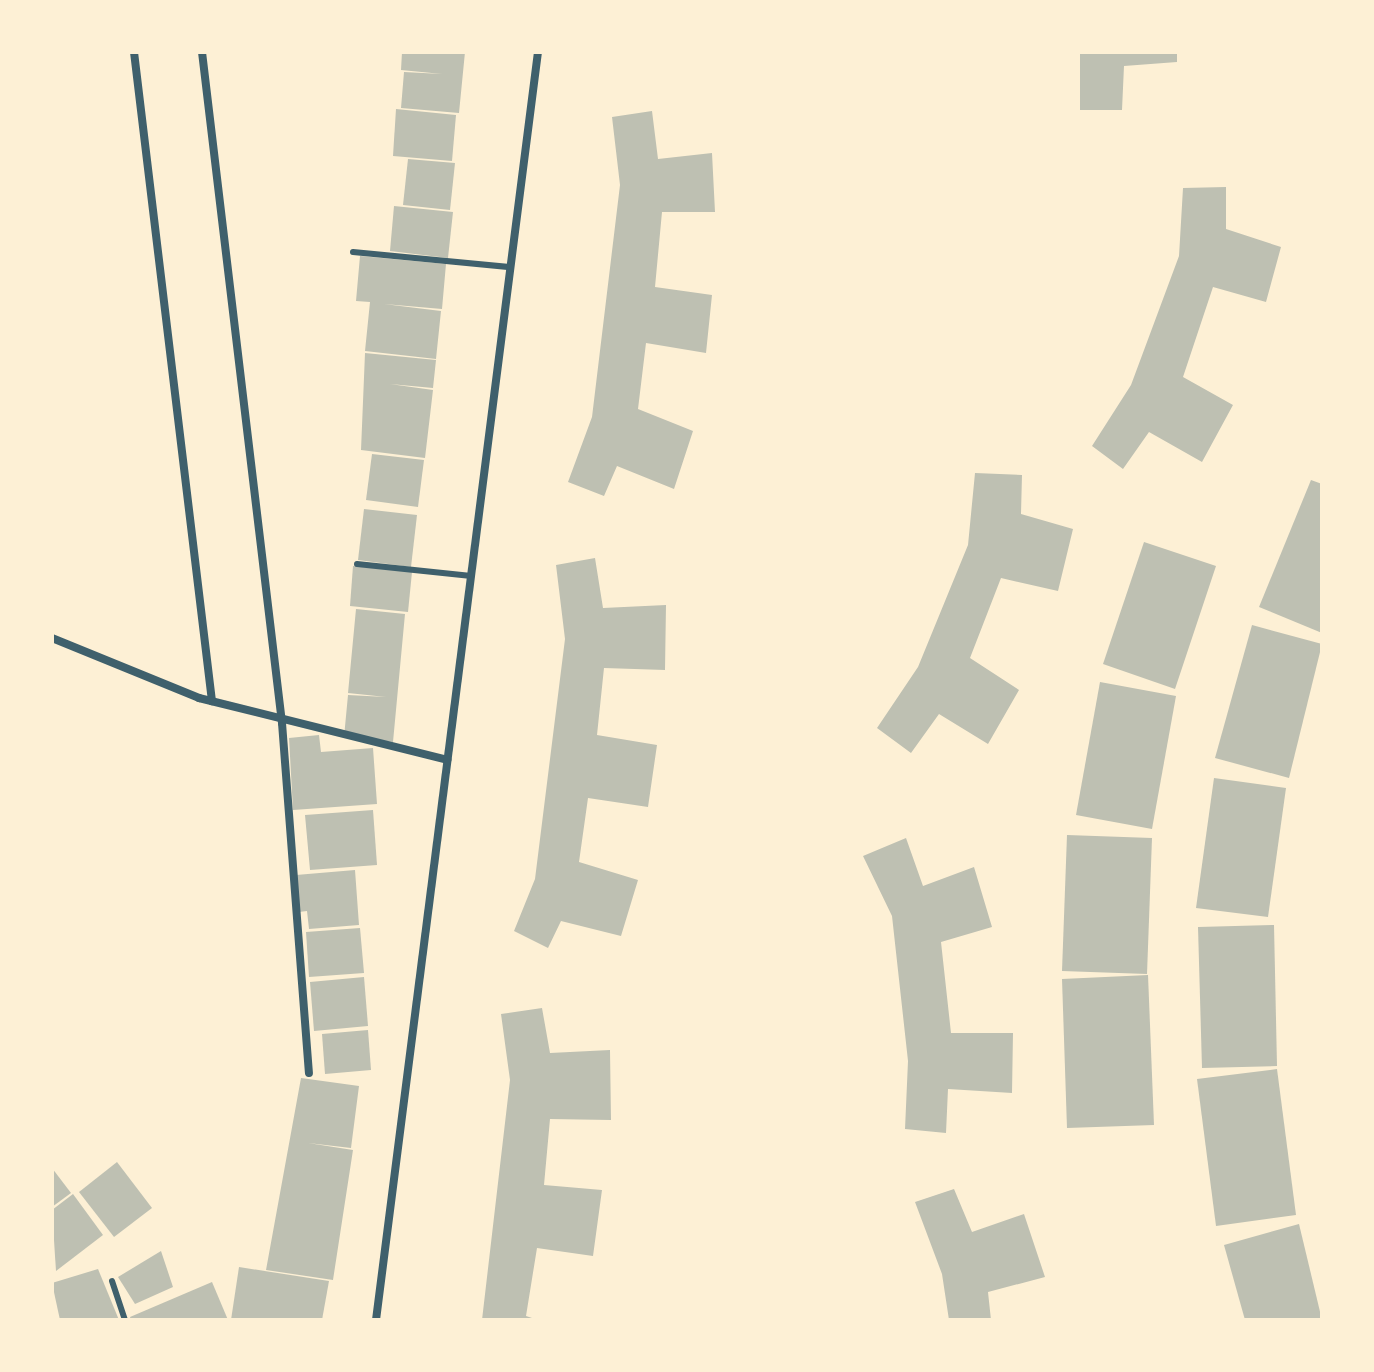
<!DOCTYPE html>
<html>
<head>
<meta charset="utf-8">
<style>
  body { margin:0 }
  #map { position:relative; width:1374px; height:1372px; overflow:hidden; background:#fdf0d5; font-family:"Open Sans",sans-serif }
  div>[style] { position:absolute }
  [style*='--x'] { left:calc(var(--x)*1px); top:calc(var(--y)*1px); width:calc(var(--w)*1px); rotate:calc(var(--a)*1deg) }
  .building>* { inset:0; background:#bec0b2 }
  .service>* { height:6px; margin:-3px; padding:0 3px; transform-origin:3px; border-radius:3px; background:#3f606c }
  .minor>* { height:8px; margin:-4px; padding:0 4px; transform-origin:4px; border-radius:4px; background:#3f606c }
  span { translate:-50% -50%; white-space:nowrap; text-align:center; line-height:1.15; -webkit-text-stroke:6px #fdf0d5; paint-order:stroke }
  .frame { position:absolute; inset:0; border:54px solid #fdf0d5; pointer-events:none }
</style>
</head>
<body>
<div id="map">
  <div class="building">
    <i style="clip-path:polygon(402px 52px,465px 52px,459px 113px,401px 108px,404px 72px,442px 74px,401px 70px)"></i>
    <i style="clip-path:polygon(1080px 52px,1177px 52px,1177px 62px,1124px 66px,1122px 110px,1080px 110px)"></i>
    <i style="clip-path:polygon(396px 109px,456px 115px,452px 161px,393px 156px)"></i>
    <i style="clip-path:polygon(652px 111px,658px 159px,712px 153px,715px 212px,662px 212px,655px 287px,712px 295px,706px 353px,646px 343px,638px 409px,693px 431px,674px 489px,617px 466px,604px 496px,568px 482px,592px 417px,620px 185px,612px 117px)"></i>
    <i style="clip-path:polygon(408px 159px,455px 163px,450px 210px,403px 205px)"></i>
    <i style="clip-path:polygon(1226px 187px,1226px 229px,1281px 247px,1266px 302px,1213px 287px,1183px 377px,1233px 405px,1202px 462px,1149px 432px,1123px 469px,1092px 446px,1131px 385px,1179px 256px,1183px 188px)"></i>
    <i style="clip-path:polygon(394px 206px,453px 212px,448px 258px,390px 251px)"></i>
    <i style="clip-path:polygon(360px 256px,446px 264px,442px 309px,384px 304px,441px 311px,436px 359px,365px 351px,370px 302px,356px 301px)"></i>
    <i style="clip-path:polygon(365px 353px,436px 360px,433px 388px,390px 384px,433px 390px,425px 458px,361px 450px)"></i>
    <i style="clip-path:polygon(372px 454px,424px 460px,418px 507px,366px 500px)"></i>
    <i style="clip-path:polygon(975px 473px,1022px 475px,1021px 514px,1073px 529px,1058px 591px,1001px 578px,970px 658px,1019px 690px,988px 744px,939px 714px,911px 753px,877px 728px,918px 667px,968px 545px)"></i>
    <i style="clip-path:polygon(1311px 480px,1322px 484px,1322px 633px,1259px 607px)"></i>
    <i style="clip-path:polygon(364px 509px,417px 515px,411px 567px,358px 560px)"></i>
    <i style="clip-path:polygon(1144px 542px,1216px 566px,1175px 689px,1103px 664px)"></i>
    <i style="clip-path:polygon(595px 558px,603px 608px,666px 605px,665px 670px,604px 668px,597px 735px,657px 745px,648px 807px,588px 798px,579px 862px,638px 880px,621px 936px,561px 921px,548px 948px,514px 931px,535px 879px,565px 639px,556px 565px)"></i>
    <i style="clip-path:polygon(353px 566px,412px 572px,408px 612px,350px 606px)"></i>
    <i style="clip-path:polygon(356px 609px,405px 614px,393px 742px,344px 737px,348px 695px,386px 697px,348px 693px)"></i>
    <i style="clip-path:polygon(1252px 625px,1322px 644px,1289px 778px,1215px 758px)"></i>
    <i style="clip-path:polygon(1100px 682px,1176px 696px,1152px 829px,1076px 815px)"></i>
    <i style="clip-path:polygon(319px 735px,321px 752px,373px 748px,377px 804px,293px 810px,289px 738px)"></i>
    <i style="clip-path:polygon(1214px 778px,1286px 788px,1268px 917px,1196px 908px)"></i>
    <i style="clip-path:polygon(373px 810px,377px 865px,310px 870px,305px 815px)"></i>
    <i style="clip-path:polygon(1067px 835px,1152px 838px,1147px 974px,1062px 971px)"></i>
    <i style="clip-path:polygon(906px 838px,923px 886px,974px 867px,992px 927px,941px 942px,951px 1033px,1013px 1033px,1012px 1093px,948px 1089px,946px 1133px,905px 1129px,908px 1061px,892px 916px,863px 856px)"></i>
    <i style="clip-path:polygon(355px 870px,359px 925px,309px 929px,307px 911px,299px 912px,296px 875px)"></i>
    <i style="clip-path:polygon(1274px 925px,1277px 1066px,1202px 1068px,1198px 927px)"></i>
    <i style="clip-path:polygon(360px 928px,364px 973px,309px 977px,306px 932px)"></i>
    <i style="clip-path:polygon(1148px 975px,1154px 1125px,1067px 1128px,1062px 979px)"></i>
    <i style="clip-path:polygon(364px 977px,368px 1026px,314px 1031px,310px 982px)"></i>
    <i style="clip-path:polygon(542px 1008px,550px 1053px,610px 1050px,611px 1120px,550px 1119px,544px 1185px,602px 1190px,593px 1256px,537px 1248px,526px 1316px,538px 1320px,482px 1320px,510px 1080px,501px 1014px)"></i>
    <i style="clip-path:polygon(368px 1030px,371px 1070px,325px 1074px,322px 1034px)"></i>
    <i style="clip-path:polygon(1277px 1069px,1296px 1215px,1216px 1226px,1197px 1079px)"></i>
    <i style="clip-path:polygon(301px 1078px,359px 1086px,351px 1148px,308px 1143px,353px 1150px,333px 1280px,266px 1270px)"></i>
    <i style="clip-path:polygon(117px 1162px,152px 1208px,114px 1237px,79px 1192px)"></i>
    <i style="clip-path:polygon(52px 1168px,71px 1193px,52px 1207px)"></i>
    <i style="clip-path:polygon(954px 1189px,972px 1232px,1024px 1214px,1045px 1277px,988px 1292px,991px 1320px,949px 1320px,942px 1274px,915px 1202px)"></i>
    <i style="clip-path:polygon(73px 1194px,103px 1235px,56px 1271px,52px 1210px)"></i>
    <i style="clip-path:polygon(1299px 1224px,1322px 1320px,1245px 1320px,1224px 1245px)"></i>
    <i style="clip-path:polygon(161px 1251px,173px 1287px,135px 1304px,118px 1277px)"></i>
    <i style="clip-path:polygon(239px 1267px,329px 1281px,322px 1320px,231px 1320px)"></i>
    <i style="clip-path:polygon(98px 1269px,119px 1320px,60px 1320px,52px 1283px)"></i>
    <i style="clip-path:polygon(212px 1282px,228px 1320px,131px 1320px,130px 1317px)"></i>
  </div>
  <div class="service">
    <i style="--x:353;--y:252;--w:158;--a:5.5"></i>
    <i style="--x:357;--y:564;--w:115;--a:6"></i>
    <i style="--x:112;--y:1281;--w:41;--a:71.6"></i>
  </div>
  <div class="minor">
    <i style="--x:134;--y:52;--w:654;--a:83.15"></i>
    <i style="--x:202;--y:52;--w:676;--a:83.2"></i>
    <i style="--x:282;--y:723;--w:351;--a:85.6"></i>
    <i style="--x:52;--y:638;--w:159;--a:22.2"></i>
    <i style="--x:199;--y:698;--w:256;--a:14"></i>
    <i style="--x:376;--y:1320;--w:1278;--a:-82.72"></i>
  </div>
  <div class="frame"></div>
</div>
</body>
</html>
